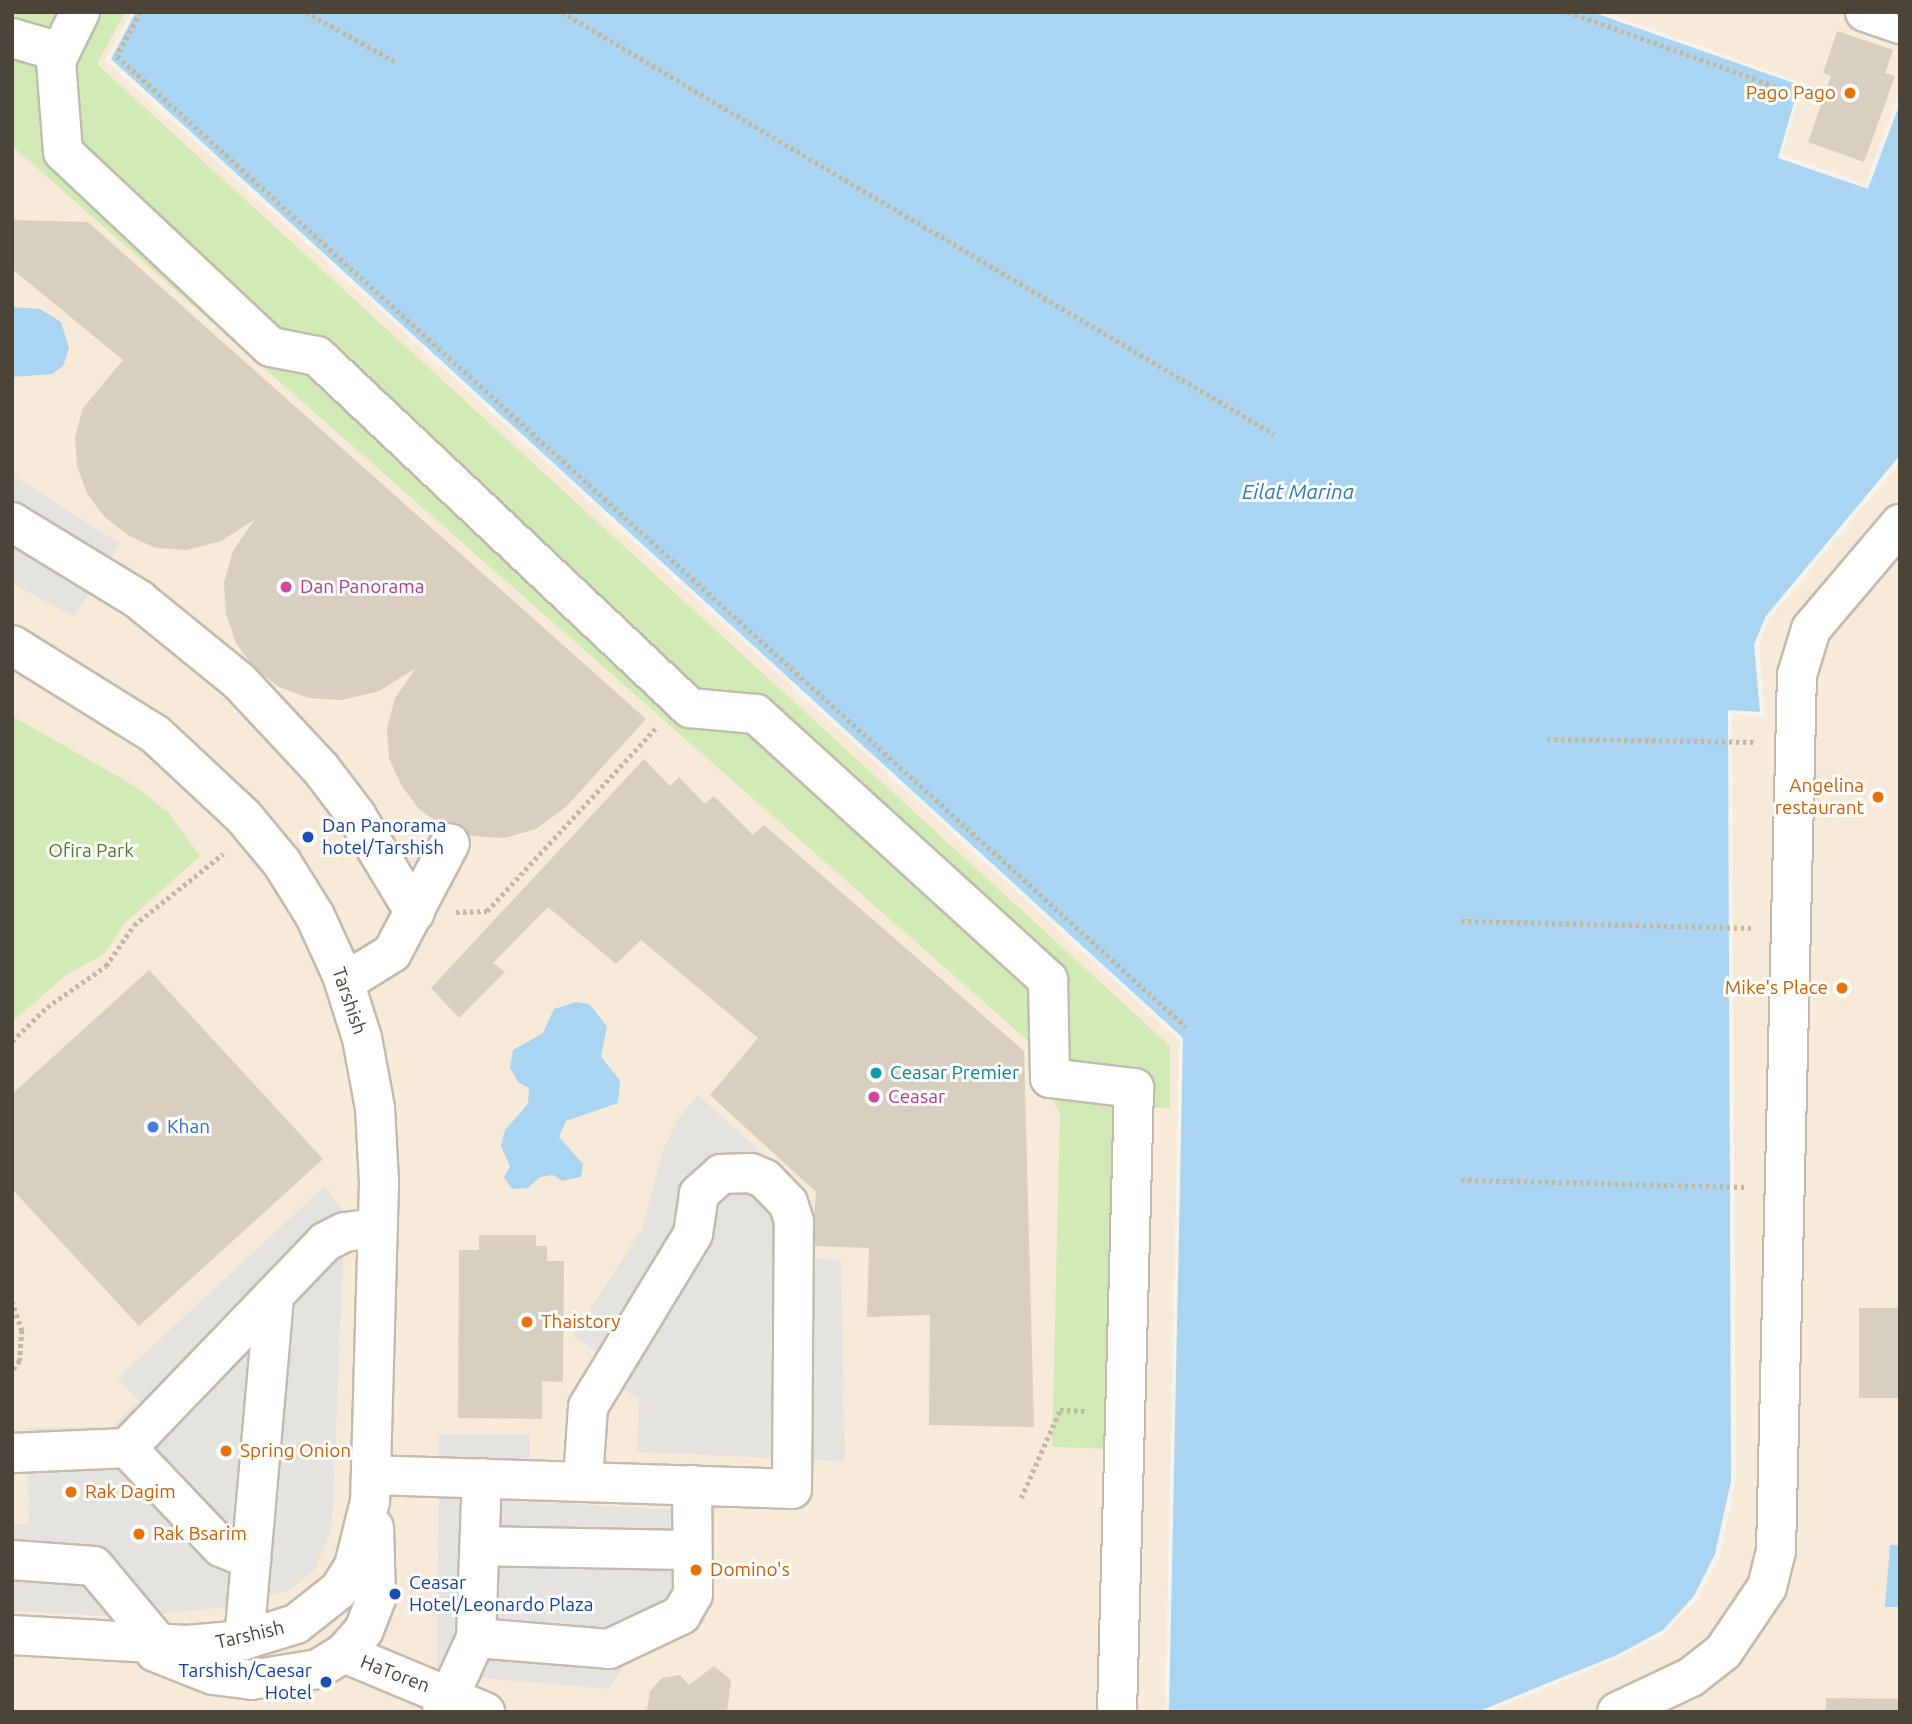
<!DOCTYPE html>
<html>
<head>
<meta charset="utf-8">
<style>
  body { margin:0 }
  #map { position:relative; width:1912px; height:1724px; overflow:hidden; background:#f6f3ec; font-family:Ubuntu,sans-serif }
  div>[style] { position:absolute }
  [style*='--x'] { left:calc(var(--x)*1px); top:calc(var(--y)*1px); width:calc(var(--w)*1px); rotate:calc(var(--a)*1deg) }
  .commercial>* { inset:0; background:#f7ead8 }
  .green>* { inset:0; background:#d2eab5 }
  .parking>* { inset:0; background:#e5e3e0 }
  .water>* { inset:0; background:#a9d4f2 }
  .building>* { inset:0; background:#d8cfc1 }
  .path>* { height:4.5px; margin-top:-2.25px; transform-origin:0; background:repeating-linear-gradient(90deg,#c4b79f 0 3.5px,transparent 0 7px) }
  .roads { filter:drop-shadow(2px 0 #c2bbae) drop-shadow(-2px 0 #c2bbae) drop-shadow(0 2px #c2bbae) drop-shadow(0 -2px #c2bbae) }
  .minor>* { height:38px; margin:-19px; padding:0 19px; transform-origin:19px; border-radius:19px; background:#fff }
  .dots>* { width:19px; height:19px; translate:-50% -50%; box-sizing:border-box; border:4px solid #fff; border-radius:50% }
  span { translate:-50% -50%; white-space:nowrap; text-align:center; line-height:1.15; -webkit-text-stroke:6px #fff; paint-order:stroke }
  .food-label { font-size:19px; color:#c56008 }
  .right { translate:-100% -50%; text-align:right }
  .left { translate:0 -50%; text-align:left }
  .hotel-label { font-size:19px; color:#b23c85 }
  .transit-label { font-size:19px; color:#164399 }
  .park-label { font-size:19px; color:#4a7f2a }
  .street-label { font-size:19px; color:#4b4439 }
  .culture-label { font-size:19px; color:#0d838f }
  .shop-label { font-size:19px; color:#366cbe }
  .water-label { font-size:21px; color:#2e7ab2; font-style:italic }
  .frame { position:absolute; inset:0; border:14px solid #4b4439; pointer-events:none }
</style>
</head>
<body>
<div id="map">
  <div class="commercial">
    <i style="clip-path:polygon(12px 12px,131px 12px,105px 60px,1179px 1040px,1165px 1712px,12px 1712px)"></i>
    <i style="clip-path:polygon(1605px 12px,1900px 12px,1900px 89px,1865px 184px,1782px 154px,1804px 83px)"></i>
    <i style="clip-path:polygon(1900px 463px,1900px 1712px,1488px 1712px,1619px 1658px,1666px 1633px,1698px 1598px,1720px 1556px,1736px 1481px,1732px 714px,1765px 717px,1759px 645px,1770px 618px)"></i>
  </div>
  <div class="green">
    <i style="clip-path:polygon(12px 12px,125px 12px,97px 64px,1170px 1046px,1170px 1108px,1115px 1105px,1112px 1449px,1052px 1447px,1060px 1115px,1027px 1040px,12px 146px)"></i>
    <i style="clip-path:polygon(12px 716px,133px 785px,168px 812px,200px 856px,124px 924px,104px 954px,66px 975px,12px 1022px)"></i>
  </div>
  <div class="parking">
    <i style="clip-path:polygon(12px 475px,120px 544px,74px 617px,12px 583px)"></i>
    <i style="clip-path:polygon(698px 1095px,805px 1192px,805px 1256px,841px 1261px,845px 1461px,637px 1452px,639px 1398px,587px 1370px,599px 1354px,573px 1336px,642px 1229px,663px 1150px,677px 1120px)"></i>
    <i style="clip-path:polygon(325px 1186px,345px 1213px,332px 1527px,315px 1569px,290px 1590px,227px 1607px,126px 1617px,12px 1611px,12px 1524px,29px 1524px,26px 1428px,112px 1427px,139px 1402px,118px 1378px)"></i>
    <i style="clip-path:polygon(530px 1434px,530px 1501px,707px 1512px,705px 1622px,633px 1651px,609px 1689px,437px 1674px,439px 1435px)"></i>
  </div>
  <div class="water">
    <i style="clip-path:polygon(136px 12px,1592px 12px,1799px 85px,1778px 158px,1868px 189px,1900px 103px,1900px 455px,1766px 616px,1754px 644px,1760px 712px,1728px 710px,1731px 1481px,1715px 1554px,1694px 1596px,1663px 1630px,1617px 1655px,1477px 1712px,1169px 1712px,1183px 1038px,111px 59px)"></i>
    <i style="clip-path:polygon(12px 307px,40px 309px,61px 322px,69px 348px,63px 366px,52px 374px,12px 377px)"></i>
    <i style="clip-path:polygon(576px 1002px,589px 1004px,607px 1026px,601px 1057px,620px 1080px,618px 1103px,566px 1121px,559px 1137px,583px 1164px,581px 1177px,562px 1181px,553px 1175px,540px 1177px,528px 1188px,512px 1189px,504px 1177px,510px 1166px,501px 1146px,505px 1130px,528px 1104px,529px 1088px,518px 1082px,510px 1068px,513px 1050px,543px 1033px,554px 1009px)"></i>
    <i style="clip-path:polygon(1890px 1545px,1900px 1545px,1900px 1607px,1885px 1607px)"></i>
  </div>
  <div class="building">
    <i style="clip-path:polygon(1837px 31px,1893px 50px,1885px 73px,1895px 76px,1864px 162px,1808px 142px,1831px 76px,1823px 73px)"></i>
    <i style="clip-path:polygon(12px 220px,88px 222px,646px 719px,566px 807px,536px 829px,504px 838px,473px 836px,444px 827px,419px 809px,401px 785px,389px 758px,387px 728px,395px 698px,416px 668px,379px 691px,342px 700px,309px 698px,279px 687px,254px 668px,236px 643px,226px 614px,224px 583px,233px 551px,254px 520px,221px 541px,187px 550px,156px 548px,129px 536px,105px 517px,87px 494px,77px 466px,75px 437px,83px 408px,123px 360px,12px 269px)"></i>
    <i style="clip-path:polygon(644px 759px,670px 786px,679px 777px,705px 804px,714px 796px,753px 835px,764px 825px,1024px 1051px,1034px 1427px,929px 1425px,930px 1315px,867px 1317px,869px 1248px,812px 1246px,816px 1192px,710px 1095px,758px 1038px,641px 940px,616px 964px,548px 907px,493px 963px,505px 972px,459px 1018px,431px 988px)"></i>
    <i style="clip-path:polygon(149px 970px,323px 1159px,139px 1326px,12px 1189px,12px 1094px)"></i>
    <i style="clip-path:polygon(479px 1235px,536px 1235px,536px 1246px,547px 1246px,547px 1261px,564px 1261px,563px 1382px,542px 1381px,542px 1419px,458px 1418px,459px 1250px,479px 1250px)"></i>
    <i style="clip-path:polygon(1859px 1308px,1900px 1308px,1900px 1398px,1859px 1398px)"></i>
    <i style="clip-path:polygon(714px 1666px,731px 1680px,727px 1712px,633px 1712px,647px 1709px,650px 1691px,662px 1678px,680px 1675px,689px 1685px)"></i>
    <i style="clip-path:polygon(1826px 1698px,1900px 1699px,1900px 1712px,1826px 1712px)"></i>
  </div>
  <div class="path">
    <i style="--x:141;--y:12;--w:50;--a:118.6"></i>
    <i style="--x:117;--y:56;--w:1444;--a:42.25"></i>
    <i style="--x:306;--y:12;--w:105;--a:29"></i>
    <i style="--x:562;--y:12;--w:828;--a:30.66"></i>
    <i style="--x:1568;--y:12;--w:237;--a:19.7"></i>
    <i style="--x:1547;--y:739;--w:209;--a:0.8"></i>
    <i style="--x:456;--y:912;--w:31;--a:-2"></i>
    <i style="--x:487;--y:911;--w:248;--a:-47.3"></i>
    <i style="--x:1461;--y:921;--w:291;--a:1.4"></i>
    <i style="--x:12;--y:1041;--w:49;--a:-44.2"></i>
    <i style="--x:47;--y:1007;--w:72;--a:-34.8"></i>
    <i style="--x:106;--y:966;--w:50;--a:-55.7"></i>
    <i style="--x:134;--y:925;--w:114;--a:-38.6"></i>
    <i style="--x:1461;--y:1180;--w:286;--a:1.4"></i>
    <i style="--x:12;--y:1301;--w:31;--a:71"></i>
    <i style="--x:22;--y:1330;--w:31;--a:94"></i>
    <i style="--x:20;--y:1361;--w:13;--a:129"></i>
    <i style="--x:1021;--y:1498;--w:96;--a:-66.1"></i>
    <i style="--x:1060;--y:1410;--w:26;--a:2"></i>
  </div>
  <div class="roads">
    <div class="minor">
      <i style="--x:80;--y:12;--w:55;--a:116.1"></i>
      <i style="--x:56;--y:61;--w:91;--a:85.6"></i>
      <i style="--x:63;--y:152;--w:285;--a:43.2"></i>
      <i style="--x:271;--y:347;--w:47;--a:11.1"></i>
      <i style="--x:317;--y:356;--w:513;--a:43.34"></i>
      <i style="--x:690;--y:708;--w:66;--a:5.2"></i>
      <i style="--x:756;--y:714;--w:395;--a:42.3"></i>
      <i style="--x:1048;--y:980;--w:98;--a:88.8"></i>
      <i style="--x:1050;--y:1078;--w:85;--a:6.8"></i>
      <i style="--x:1134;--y:1088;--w:624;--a:91.56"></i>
      <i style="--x:1865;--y:12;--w:37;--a:19"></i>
      <i style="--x:12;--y:38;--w:50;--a:16.3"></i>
      <i style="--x:12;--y:522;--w:148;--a:31.4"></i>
      <i style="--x:138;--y:599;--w:130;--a:39.1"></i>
      <i style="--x:239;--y:681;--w:120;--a:47"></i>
      <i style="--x:321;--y:769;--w:58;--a:52.7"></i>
      <i style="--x:356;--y:815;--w:114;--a:59"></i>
      <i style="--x:12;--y:645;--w:168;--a:31.9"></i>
      <i style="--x:155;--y:734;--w:120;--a:43"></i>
      <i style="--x:243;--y:816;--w:61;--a:50.3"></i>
      <i style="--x:282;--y:863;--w:62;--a:58.1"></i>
      <i style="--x:315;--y:916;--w:65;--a:65.4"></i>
      <i style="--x:342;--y:975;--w:66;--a:72.4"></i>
      <i style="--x:362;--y:1038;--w:71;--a:79.5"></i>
      <i style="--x:375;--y:1108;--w:75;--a:86.9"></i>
      <i style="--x:379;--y:1183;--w:318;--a:91.6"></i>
      <i style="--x:370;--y:1501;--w:67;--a:103.8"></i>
      <i style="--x:354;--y:1566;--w:28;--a:122"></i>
      <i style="--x:339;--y:1590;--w:55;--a:141.7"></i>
      <i style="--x:296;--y:1624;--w:54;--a:162.9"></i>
      <i style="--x:244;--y:1640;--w:57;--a:175"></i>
      <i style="--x:187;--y:1645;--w:175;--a:-176.7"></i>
      <i style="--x:345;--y:982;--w:55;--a:-31.7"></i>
      <i style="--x:392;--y:953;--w:124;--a:-62.2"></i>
      <i style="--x:127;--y:1448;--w:137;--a:46.5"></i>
      <i style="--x:221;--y:1547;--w:33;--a:23"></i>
      <i style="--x:12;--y:1453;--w:115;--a:-2.5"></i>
      <i style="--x:127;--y:1448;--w:286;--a:-46.1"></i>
      <i style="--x:325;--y:1242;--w:22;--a:-27"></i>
      <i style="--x:345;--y:1232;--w:33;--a:-7"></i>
      <i style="--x:371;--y:1475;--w:421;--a:1.9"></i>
      <i style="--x:792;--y:1489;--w:268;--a:-89.6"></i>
      <i style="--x:794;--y:1221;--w:19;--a:-108"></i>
      <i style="--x:788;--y:1203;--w:33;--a:-134"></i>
      <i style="--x:765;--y:1179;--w:15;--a:-157"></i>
      <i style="--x:751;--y:1173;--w:30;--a:178"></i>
      <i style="--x:721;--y:1174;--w:30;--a:138"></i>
      <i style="--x:699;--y:1194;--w:40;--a:98.5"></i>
      <i style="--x:693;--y:1234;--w:202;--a:121.3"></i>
      <i style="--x:588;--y:1407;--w:74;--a:93.9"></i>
      <i style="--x:480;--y:1546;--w:212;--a:1.1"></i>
      <i style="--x:12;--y:1560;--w:82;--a:4.2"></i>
      <i style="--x:94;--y:1566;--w:102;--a:50.2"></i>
      <i style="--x:476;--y:1638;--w:133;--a:4.7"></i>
      <i style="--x:609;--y:1649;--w:80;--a:-25.3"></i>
      <i style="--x:681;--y:1615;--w:24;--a:-60"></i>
      <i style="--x:693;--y:1594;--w:109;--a:-90.5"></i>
      <i style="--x:244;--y:1640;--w:346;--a:-85"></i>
      <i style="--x:155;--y:1652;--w:62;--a:21.6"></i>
      <i style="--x:213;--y:1675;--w:38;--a:7"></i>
      <i style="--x:251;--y:1680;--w:68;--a:-9.3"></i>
      <i style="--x:318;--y:1669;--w:31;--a:-32"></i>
      <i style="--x:344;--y:1653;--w:30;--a:-49"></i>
      <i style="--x:364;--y:1630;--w:34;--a:-69"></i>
      <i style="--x:376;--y:1598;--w:70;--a:-91.6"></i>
      <i style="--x:344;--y:1653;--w:153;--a:22.7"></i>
      <i style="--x:442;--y:1712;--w:81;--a:-65.3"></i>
      <i style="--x:476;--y:1638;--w:160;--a:-87.9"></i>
      <i style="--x:1617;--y:1712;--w:82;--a:-25.3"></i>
      <i style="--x:1691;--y:1677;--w:41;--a:-38"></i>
      <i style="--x:1723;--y:1652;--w:78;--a:-55.9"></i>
      <i style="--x:1767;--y:1587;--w:37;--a:-76"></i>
      <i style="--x:1776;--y:1551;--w:876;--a:-88.63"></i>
      <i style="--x:1797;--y:675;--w:48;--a:-73.1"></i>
      <i style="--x:1811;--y:629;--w:138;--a:-49.7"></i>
    </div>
  </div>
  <div class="dots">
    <i style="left:1850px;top:93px;background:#e8710a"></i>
    <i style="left:286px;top:587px;background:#d1479c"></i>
    <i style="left:1878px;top:797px;background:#e8710a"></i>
    <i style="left:308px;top:837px;background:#1a4fb4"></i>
    <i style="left:1842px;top:988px;background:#e8710a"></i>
    <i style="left:876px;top:1073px;background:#0f9aa8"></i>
    <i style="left:874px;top:1097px;background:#d1479c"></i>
    <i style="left:153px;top:1127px;background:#3f7fe0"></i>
    <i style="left:527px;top:1322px;background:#e8710a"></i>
    <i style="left:226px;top:1451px;background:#e8710a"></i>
    <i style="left:71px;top:1492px;background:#e8710a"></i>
    <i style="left:139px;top:1534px;background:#e8710a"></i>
    <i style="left:696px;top:1570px;background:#e8710a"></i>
    <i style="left:395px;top:1594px;background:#1a4fb4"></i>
    <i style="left:326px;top:1682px;background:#1a4fb4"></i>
  </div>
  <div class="food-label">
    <span class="right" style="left:1836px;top:93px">Pago Pago</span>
    <span class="right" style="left:1864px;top:797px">Angelina<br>restaurant</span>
    <span class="right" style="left:1828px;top:988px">Mike's Place</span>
    <span class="left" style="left:541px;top:1322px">Thaistory</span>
    <span class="left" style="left:240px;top:1451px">Spring Onion</span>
    <span class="left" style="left:85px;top:1492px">Rak Dagim</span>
    <span class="left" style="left:153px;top:1534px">Rak Bsarim</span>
    <span class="left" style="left:710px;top:1570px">Domino's</span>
  </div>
  <div class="hotel-label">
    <span class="left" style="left:300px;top:587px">Dan Panorama</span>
    <span class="left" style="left:888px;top:1097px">Ceasar</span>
  </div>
  <div class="transit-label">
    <span class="left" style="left:322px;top:837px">Dan Panorama<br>hotel/Tarshish</span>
    <span class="left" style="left:409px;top:1594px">Ceasar<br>Hotel/Leonardo Plaza</span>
    <span class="right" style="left:312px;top:1682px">Tarshish/Caesar<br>Hotel</span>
  </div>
  <div class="park-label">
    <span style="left:91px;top:851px">Ofira Park</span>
  </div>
  <div class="street-label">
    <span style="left:349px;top:1001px;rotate:71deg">Tarshish</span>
    <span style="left:250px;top:1635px;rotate:-13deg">Tarshish</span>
    <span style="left:395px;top:1674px;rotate:21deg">HaToren</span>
  </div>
  <div class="culture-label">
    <span class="left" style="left:890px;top:1073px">Ceasar Premier</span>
  </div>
  <div class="shop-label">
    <span class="left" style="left:167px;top:1127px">Khan</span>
  </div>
  <div class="water-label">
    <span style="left:1298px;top:491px">Eilat Marina</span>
  </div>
  <div class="frame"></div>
</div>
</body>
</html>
